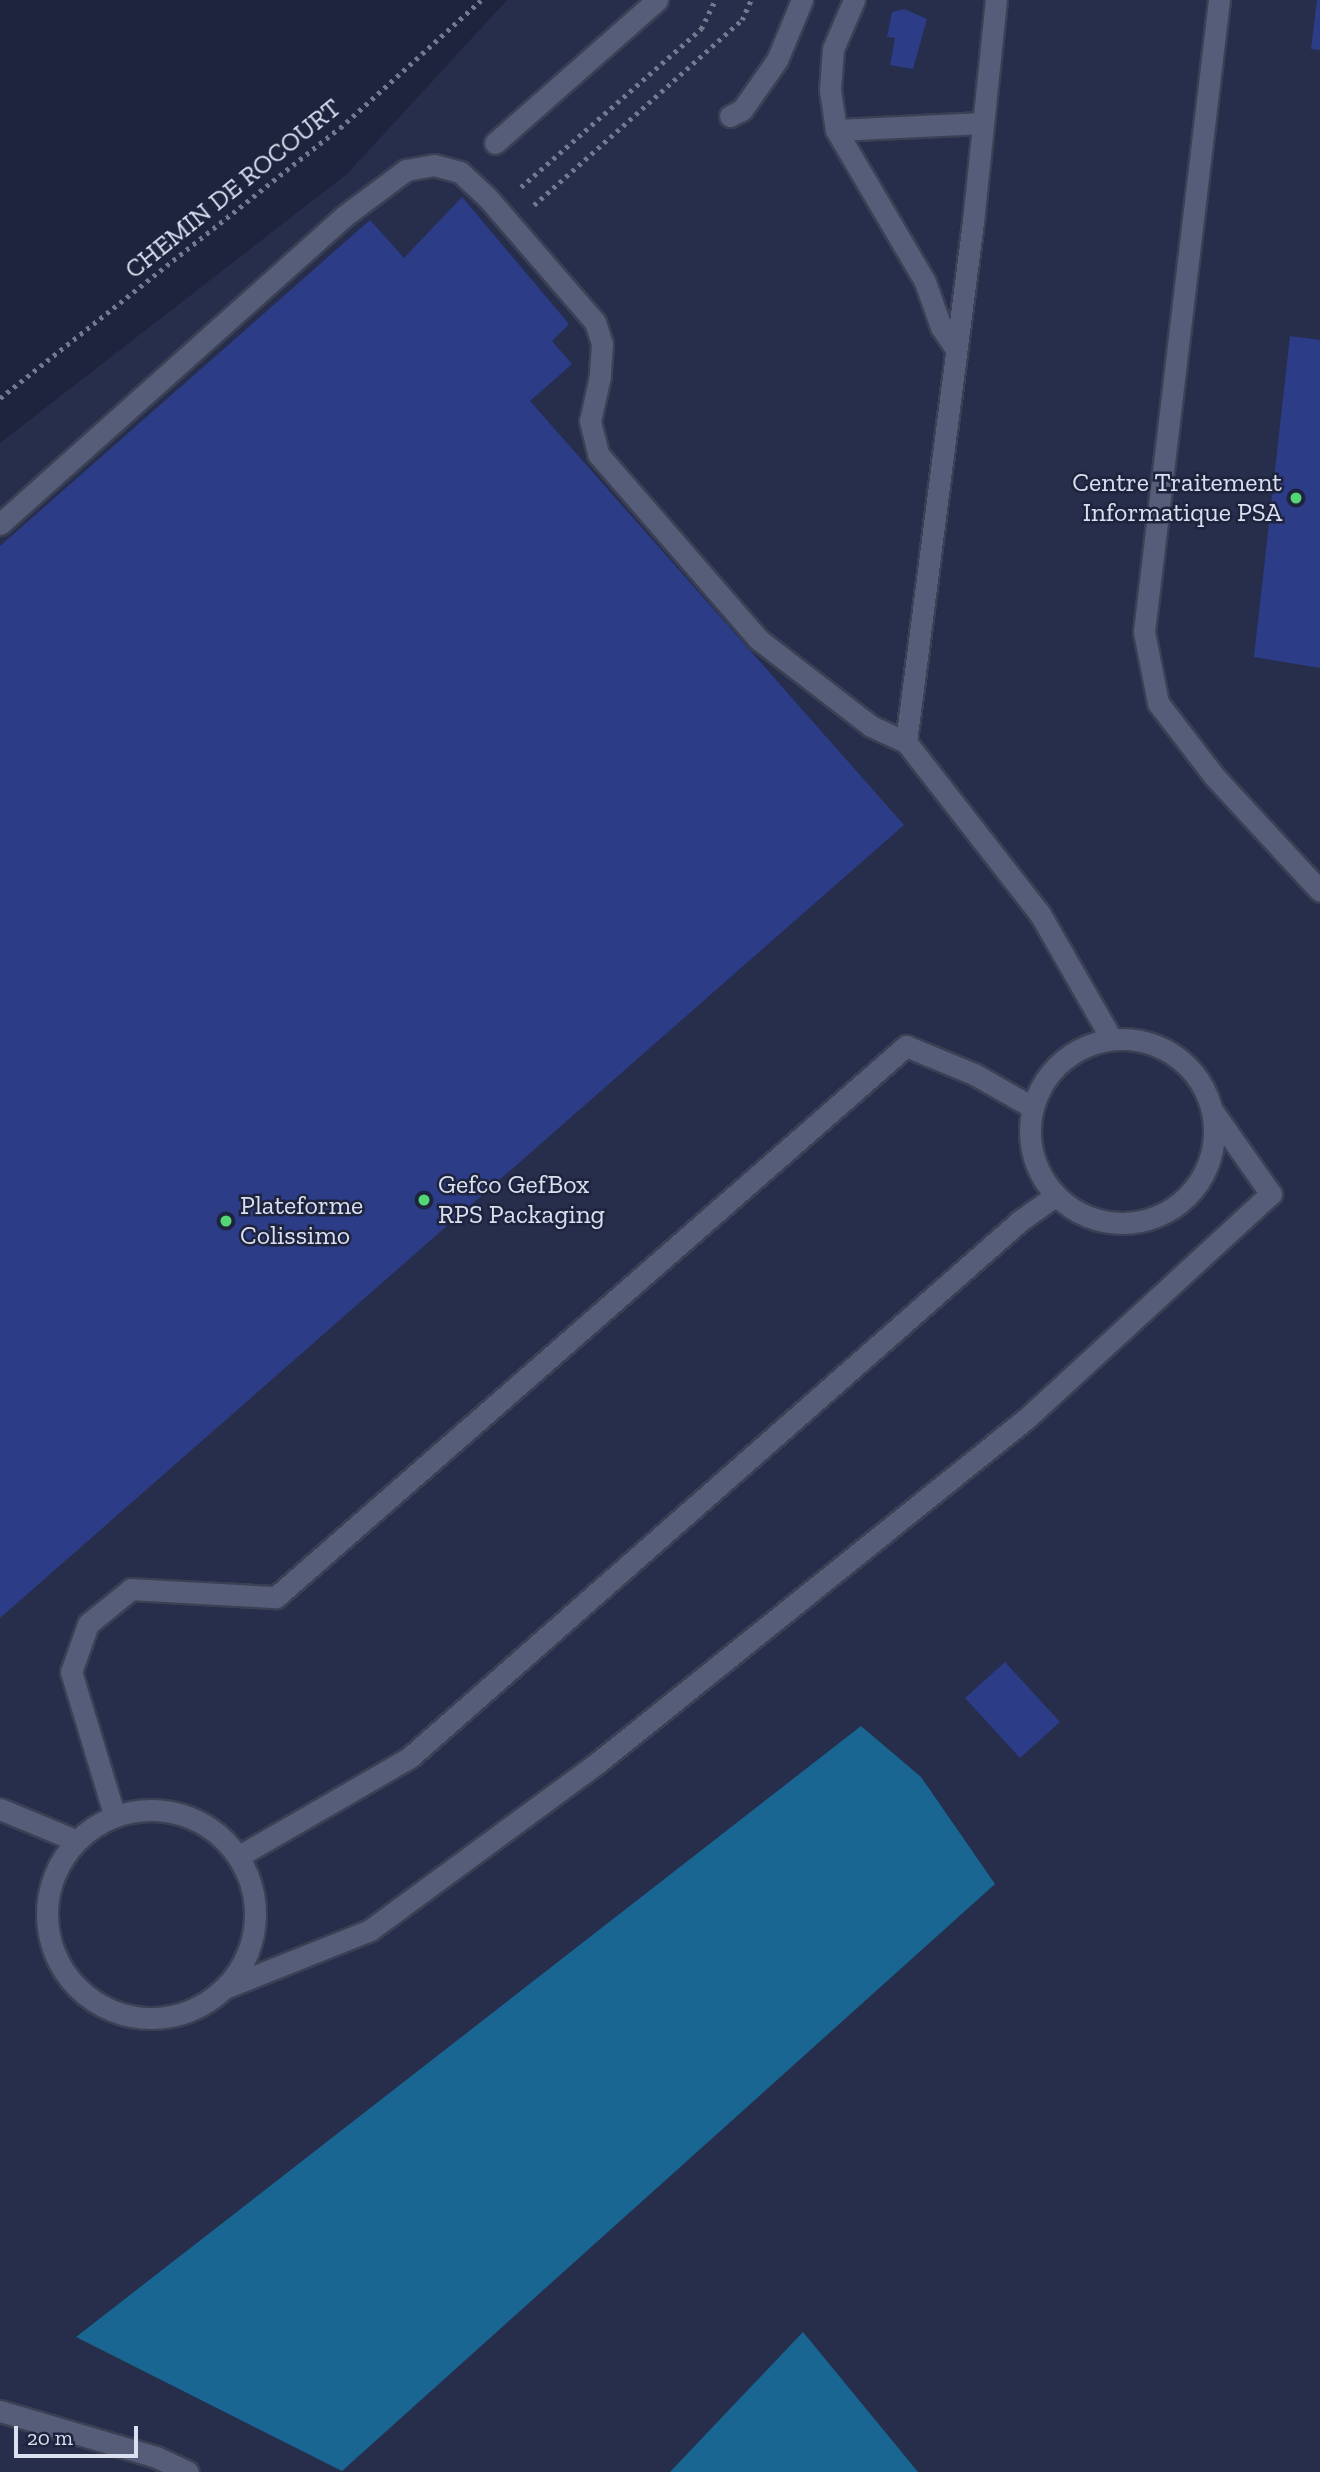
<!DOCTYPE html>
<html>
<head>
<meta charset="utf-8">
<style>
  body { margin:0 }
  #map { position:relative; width:1320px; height:2472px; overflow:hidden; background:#1e243d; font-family:"Zilla Slab",serif }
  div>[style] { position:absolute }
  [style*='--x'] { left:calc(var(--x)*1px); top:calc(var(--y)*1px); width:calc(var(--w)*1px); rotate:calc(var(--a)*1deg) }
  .built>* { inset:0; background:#262e4b }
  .water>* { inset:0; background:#196693 }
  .building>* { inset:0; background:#2d3c87 }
  .path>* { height:4.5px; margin-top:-2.25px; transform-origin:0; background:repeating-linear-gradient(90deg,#73798e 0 3.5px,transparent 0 8.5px) }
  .roads { filter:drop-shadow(2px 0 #3b4054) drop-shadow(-2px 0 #3b4054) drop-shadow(0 2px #3b4054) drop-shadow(0 -2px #3b4054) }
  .minor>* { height:21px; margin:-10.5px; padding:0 10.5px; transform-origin:10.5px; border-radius:10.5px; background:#555d79 }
  .minor>.ring { margin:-10.5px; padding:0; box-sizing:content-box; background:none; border:21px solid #555d79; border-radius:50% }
  .dots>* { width:19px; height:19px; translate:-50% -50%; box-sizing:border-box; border:4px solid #1e243d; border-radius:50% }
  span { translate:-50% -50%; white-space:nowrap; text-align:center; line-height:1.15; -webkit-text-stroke:5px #1e243d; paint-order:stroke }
  .street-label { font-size:26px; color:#dbe0f1 }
  .poi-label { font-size:26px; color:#dbe0f1 }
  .right { translate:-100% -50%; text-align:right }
  .left { translate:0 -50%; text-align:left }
  .scale { position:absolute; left:14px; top:2426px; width:124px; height:32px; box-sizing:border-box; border:4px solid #dbe0f1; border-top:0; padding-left:9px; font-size:21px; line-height:24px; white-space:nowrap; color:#dbe0f1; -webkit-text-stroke:5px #1e243d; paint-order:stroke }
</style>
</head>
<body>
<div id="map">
  <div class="built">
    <i style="clip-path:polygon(507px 0,1320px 0,1320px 2472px,0 2472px,0 443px,347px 174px)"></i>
  </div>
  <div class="water">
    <i style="clip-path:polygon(861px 1726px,921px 1777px,995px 1884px,342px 2471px,76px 2337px)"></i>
    <i style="clip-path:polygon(803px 2332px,918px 2472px,670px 2472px)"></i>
  </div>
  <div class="building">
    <i style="clip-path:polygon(1317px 0,1320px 0,1320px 50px,1311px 49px)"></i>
    <i style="clip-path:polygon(904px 9px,927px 19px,913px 69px,890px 65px,895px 38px,887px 37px,892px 12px)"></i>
    <i style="clip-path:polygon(462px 197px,569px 324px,552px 341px,572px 364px,530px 401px,904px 825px,0 1618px,0 546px,370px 220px,404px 258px)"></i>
    <i style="clip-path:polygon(1290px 336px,1320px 340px,1320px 668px,1254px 657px)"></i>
    <i style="clip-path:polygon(1005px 1662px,1060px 1722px,1020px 1758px,965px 1698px)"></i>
  </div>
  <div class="path">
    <i style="--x:521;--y:187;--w:240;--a:-41.3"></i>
    <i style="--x:701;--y:29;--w:32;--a:-64"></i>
    <i style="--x:534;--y:205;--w:278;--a:-41.7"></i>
    <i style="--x:742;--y:20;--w:22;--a:-66"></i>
    <i style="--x:0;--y:398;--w:434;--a:-38.5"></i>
    <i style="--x:340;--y:128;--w:190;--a:-42.2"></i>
  </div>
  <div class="roads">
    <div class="minor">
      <i style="--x:854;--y:0;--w:53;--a:113.2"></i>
      <i style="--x:833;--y:49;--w:41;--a:94.2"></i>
      <i style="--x:830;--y:90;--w:40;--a:81.5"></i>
      <i style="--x:836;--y:130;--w:176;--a:59.6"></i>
      <i style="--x:925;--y:282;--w:48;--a:70.4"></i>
      <i style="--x:941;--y:327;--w:25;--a:56"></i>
      <i style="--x:1219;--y:0;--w:636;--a:96.77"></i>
      <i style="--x:1144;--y:632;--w:72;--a:78.8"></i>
      <i style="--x:1158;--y:703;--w:92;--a:52.5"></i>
      <i style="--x:1214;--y:776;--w:156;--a:47.3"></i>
      <i style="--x:730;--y:116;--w:13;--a:-27"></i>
      <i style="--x:742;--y:110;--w:61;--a:-55"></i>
      <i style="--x:777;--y:60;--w:65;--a:-67.4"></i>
      <i style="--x:836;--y:130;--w:147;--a:-2.7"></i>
      <i style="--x:495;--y:143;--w:216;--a:-41.4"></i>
      <i style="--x:0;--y:524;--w:460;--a:-41.8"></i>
      <i style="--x:343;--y:217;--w:79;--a:-36.7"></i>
      <i style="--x:406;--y:170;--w:28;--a:-10"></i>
      <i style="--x:434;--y:165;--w:27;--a:15"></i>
      <i style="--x:460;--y:172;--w:37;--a:43"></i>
      <i style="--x:487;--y:197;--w:165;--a:49.2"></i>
      <i style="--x:595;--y:322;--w:23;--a:72"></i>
      <i style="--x:602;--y:344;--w:32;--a:94"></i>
      <i style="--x:600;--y:376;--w:46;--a:102.5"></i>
      <i style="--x:590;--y:421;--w:34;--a:76"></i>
      <i style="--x:598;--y:454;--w:245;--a:49.1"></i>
      <i style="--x:758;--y:639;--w:143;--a:37.6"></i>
      <i style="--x:871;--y:726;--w:38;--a:25"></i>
      <i style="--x:906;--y:742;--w:524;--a:-82.66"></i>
      <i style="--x:973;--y:222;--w:223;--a:-84.1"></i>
      <i style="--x:906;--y:742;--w:218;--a:52.1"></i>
      <i style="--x:1040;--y:914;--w:143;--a:60.2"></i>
      <i class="ring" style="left:1030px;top:1039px;width:163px;height:163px"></i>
      <i style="--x:0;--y:1809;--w:81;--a:22.5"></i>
      <i class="ring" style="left:47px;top:1810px;width:187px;height:187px"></i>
      <i style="--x:114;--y:1814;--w:148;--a:-106.8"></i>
      <i style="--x:71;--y:1672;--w:51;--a:-70.5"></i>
      <i style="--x:88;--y:1624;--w:55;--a:-39.1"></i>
      <i style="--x:131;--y:1589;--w:145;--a:3.2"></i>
      <i style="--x:276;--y:1597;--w:837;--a:-41.17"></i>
      <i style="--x:906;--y:1046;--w:74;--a:22.4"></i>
      <i style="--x:974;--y:1074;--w:67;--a:29.6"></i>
      <i style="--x:239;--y:1856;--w:196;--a:-30"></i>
      <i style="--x:409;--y:1758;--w:815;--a:-41.32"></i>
      <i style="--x:1021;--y:1220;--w:42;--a:-35.2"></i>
      <i style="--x:227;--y:1987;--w:154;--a:-21.7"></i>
      <i style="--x:370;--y:1930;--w:280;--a:-36.3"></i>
      <i style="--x:596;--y:1764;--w:553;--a:-38.76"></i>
      <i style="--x:1027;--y:1418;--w:331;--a:-42.6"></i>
      <i style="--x:1271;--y:1194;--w:99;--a:-125.1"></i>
      <i style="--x:0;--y:2411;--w:163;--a:16.4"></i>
      <i style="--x:156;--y:2457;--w:35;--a:25"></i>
    </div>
  </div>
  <div class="dots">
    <i style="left:1296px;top:498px;background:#53d673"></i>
    <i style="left:424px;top:1200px;background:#53d673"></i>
    <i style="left:226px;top:1221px;background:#53d673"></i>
  </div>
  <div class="street-label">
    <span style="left:233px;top:189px;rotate:-39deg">CHEMIN DE ROCOURT</span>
  </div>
  <div class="poi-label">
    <span class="right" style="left:1282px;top:498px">Centre Traitement<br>Informatique PSA</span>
    <span class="left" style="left:438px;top:1200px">Gefco GefBox<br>RPS Packaging</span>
    <span class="left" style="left:240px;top:1221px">Plateforme<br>Colissimo</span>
  </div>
  <div class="scale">20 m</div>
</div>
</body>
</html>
